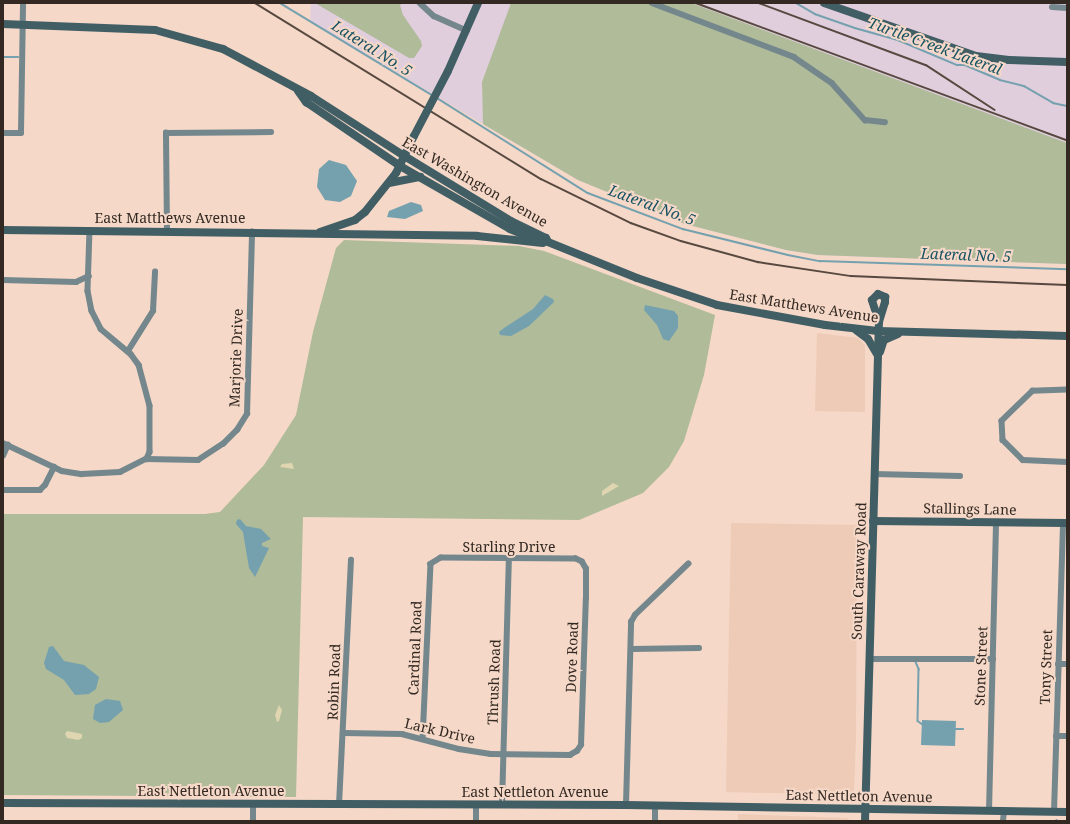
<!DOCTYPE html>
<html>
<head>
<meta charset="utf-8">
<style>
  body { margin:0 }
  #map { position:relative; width:1070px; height:824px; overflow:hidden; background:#f5d8c7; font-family:"Noto Serif",serif }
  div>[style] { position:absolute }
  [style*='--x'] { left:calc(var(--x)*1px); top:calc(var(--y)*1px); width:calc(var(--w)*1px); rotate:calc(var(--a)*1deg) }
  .built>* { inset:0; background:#eecbb6 }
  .education>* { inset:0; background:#e1cedd }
  .green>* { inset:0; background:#afbb99 }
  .sand>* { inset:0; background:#dfd5b0 }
  .water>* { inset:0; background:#75a1af }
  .stream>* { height:1.5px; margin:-0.75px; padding:0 0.75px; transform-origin:0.75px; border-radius:0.75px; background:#75a1af }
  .street>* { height:5.5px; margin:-2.75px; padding:0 2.75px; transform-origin:2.75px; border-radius:2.75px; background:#74878c }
  .secondary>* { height:8px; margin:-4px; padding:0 4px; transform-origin:4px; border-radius:4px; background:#425e65 }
  .rail>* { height:1.5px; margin:-0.75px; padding:0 0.75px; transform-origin:0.75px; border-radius:0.75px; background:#574940 }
  .secondary-bridge>* { height:8px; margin:-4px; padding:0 4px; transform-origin:4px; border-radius:4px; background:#425e65 }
  span { translate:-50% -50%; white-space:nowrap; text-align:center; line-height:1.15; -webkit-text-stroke:4px #f5d8c7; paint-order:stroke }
  .street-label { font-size:14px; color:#332922 }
  .water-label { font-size:15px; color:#165263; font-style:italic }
  .frame { position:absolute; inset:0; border:4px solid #332922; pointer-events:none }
</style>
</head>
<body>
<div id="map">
  <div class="built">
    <i style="clip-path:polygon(817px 333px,858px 338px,865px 345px,865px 412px,815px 411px)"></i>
    <i style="clip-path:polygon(731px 523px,857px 525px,856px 738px,854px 790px,851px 795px,726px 792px)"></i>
    <i style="clip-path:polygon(738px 814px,847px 818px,851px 821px,738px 821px)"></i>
  </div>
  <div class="education">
    <i style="clip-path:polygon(311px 3px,1067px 3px,1067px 264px,818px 255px,786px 250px,685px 224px,578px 180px,483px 124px,310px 21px)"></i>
  </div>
  <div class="green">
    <i style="clip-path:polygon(315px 3px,403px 3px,400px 5px,403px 15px,421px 41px,422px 46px,414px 58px,409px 58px)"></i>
    <i style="clip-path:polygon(511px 3px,691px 3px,1067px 143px,1067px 264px,818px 255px,786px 250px,685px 224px,578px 180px,483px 124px,482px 82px)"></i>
    <i style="clip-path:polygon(344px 240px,519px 246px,544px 251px,715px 315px,704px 375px,684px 441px,669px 467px,643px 493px,579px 520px,303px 517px,296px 797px,3px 795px,3px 514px,205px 514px,220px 512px,264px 465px,296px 415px,313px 332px,336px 248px)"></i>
  </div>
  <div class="sand">
    <i style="clip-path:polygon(292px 463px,294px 469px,280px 467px,282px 464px)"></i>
    <i style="clip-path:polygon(613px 483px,619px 486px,602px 496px,602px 491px)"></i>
    <i style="clip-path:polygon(279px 705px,282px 710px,279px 721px,277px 722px,275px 715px)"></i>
    <i style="clip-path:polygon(67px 731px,82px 734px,82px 738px,78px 740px,67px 738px,65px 734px)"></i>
  </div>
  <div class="water">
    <i style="clip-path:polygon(329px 160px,346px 165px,357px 181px,351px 196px,340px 202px,325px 200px,317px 187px,319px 169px)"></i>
    <i style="clip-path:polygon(411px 202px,421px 205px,423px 211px,405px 219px,387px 217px,389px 211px)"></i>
    <i style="clip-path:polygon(545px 295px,553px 299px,554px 302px,529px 326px,511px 336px,500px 335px,499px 332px,504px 328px,533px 309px)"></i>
    <i style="clip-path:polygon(645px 305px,674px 311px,678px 316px,678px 328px,669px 341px,663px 339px,657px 325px,644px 310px)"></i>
    <i style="clip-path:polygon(240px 519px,246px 526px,261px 529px,271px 539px,262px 543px,262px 546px,269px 548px,255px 577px,249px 568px,243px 532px,236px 524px,237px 520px)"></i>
    <i style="clip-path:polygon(53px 646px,64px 661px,84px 665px,99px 677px,96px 689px,89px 694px,75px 695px,64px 680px,46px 669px,44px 663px,49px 647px)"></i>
    <i style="clip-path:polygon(106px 699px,120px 701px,123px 710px,109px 722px,100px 723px,93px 719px,95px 705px)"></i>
    <i style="clip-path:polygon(922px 720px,956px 721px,955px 746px,921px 745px)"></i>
  </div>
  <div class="stream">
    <i style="--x:280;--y:3;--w:178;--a:31.2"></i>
    <i style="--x:796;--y:3;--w:22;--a:30"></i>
    <i style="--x:815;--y:14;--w:42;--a:19.3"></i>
    <i style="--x:855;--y:28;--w:45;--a:15.6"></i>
    <i style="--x:898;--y:40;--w:64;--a:23"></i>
    <i style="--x:957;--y:65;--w:8;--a:0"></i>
    <i style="--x:965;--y:65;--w:38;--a:23"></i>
    <i style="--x:1000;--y:80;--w:25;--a:14"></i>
    <i style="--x:1024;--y:86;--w:34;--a:30"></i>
    <i style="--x:1053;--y:103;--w:14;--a:12"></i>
    <i style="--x:3;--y:57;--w:15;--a:0"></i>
    <i style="--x:437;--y:98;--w:178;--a:32.2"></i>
    <i style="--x:588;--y:193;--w:102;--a:20.8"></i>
    <i style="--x:683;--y:229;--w:108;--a:13.9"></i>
    <i style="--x:788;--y:255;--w:33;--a:11"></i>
    <i style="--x:820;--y:261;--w:247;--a:1.9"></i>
    <i style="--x:916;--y:662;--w:8;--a:67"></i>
    <i style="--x:919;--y:669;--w:52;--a:91.1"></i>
    <i style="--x:918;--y:721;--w:5;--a:37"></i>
    <i style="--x:955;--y:729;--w:8;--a:0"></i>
    <i style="--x:1057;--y:820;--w:1;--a:90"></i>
  </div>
  <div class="street">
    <i style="--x:420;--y:3;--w:19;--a:43"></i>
    <i style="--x:434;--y:16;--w:36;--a:24"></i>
    <i style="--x:652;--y:3;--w:152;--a:20.8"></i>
    <i style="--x:794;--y:57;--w:46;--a:34.4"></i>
    <i style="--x:832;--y:83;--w:50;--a:48.3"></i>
    <i style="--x:865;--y:120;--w:20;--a:6"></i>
    <i style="--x:1052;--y:7;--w:15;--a:4"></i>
    <i style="--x:3;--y:133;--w:18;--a:0"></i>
    <i style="--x:21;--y:133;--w:130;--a:-89.1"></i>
    <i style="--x:90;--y:230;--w:61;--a:91.9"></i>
    <i style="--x:88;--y:291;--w:20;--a:79"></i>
    <i style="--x:92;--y:311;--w:20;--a:63"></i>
    <i style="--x:101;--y:329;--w:39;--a:40"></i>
    <i style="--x:131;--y:354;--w:14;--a:54"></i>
    <i style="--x:139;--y:365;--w:42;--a:75"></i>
    <i style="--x:150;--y:406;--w:46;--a:90"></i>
    <i style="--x:150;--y:452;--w:8;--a:113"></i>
    <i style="--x:167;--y:231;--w:98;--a:-90.6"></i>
    <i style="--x:166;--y:133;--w:105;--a:-0.5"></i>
    <i style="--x:3;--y:280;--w:73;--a:1.6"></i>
    <i style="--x:76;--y:282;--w:14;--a:-25"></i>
    <i style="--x:128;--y:351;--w:47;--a:-58"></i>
    <i style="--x:153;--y:311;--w:39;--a:-87"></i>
    <i style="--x:1067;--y:390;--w:34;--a:178"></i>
    <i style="--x:1033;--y:391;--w:43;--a:135.9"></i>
    <i style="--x:1002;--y:421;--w:19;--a:87"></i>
    <i style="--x:1003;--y:440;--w:28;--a:45"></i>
    <i style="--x:1023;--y:460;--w:44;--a:2.6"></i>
    <i style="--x:3;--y:443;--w:65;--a:25.4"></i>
    <i style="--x:62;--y:471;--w:20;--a:9"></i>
    <i style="--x:82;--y:474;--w:38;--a:-3"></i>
    <i style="--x:120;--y:472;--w:29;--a:-27"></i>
    <i style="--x:146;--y:459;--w:52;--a:1.1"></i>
    <i style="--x:198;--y:460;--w:30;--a:-33"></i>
    <i style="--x:223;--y:444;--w:20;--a:-45"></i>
    <i style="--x:237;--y:430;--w:19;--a:-58"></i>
    <i style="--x:247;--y:414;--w:182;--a:-88.4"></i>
    <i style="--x:3;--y:456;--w:12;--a:-66"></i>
    <i style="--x:874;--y:474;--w:86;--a:1.3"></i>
    <i style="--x:3;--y:490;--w:37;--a:0"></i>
    <i style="--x:40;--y:490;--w:7;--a:-45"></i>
    <i style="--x:45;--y:485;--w:20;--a:-63"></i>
    <i style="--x:631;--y:649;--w:68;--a:-0.8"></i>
    <i style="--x:869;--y:659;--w:124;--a:0"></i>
    <i style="--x:1058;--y:664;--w:9;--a:0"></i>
    <i style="--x:344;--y:733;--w:58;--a:1"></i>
    <i style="--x:402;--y:734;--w:59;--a:14.7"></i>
    <i style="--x:459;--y:749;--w:32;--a:9"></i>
    <i style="--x:491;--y:754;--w:79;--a:0.7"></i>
    <i style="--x:570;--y:755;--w:8;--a:-30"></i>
    <i style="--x:577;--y:751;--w:7;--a:-56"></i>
    <i style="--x:581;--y:745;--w:147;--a:-88.1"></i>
    <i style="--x:586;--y:598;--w:29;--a:-90"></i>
    <i style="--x:586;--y:569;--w:8;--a:-120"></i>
    <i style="--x:582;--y:562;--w:7;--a:-153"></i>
    <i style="--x:576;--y:559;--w:135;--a:-179.6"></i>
    <i style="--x:441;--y:558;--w:12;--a:149"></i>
    <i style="--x:431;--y:564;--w:174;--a:92.6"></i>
    <i style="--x:1056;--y:736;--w:11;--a:0"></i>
    <i style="--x:339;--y:805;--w:245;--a:-87.2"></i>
    <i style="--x:502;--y:805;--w:246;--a:-88.4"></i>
    <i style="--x:626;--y:805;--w:183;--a:-88.4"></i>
    <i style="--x:631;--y:622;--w:8;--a:-60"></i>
    <i style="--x:635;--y:615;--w:74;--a:-43.9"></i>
    <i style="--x:989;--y:811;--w:288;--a:-88.6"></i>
    <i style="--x:1054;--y:812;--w:289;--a:-88.2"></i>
    <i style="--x:253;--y:821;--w:17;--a:-90"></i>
    <i style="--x:476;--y:821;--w:16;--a:-90"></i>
    <i style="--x:655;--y:821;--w:15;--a:-90"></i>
    <i style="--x:1003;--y:821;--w:10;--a:-84"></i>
  </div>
  <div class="secondary">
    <i style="--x:824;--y:3;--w:161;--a:19.2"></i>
    <i style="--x:976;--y:56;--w:33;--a:7"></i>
    <i style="--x:1009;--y:60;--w:58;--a:2"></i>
    <i style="--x:3;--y:24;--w:152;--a:2.3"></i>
    <i style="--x:155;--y:30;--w:71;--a:15.6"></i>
    <i style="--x:223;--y:49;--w:100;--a:28.1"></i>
    <i style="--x:311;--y:96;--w:113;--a:32.7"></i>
    <i style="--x:406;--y:157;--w:123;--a:31.4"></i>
    <i style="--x:511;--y:221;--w:39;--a:26"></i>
    <i style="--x:546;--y:238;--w:4;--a:63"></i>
    <i style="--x:548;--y:242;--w:96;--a:22"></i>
    <i style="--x:637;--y:278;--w:84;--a:18.6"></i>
    <i style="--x:717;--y:305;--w:110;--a:10.5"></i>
    <i style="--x:825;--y:325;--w:53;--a:6.5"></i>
    <i style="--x:878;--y:331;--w:189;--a:1.5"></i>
    <i style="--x:448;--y:71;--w:74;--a:-66.2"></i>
    <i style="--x:298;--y:91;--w:14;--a:54"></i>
    <i style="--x:306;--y:102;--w:114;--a:34.2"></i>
    <i style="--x:400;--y:166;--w:127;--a:29.8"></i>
    <i style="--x:510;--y:229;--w:28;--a:23"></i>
    <i style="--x:389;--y:183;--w:32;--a:-11"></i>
    <i style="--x:3;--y:230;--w:474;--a:0.7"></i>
    <i style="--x:477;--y:236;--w:66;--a:6.1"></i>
    <i style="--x:320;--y:232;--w:37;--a:-19"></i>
    <i style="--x:355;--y:220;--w:13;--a:-39"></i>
    <i style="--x:365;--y:212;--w:50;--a:-51.5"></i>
    <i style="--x:396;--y:173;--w:41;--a:-64.1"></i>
    <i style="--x:856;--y:330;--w:15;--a:37"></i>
    <i style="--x:868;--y:339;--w:17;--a:59"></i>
    <i style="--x:880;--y:352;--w:13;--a:-72"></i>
    <i style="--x:884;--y:340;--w:15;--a:-23"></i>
    <i style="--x:873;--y:521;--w:194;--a:0.6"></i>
    <i style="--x:3;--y:803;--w:623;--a:0.18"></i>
    <i style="--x:626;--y:805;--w:441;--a:0.9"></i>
    <i style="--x:865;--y:821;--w:499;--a:-88.4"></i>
    <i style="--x:879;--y:322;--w:23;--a:-108"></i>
    <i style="--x:872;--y:300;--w:8;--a:-45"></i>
    <i style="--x:878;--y:294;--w:8;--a:23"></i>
    <i style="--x:885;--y:297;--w:5;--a:90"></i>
    <i style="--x:885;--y:302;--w:21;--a:107"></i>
  </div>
  <div class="rail">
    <i style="--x:255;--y:3;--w:336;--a:31.6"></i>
    <i style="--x:541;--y:179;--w:100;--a:26.1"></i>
    <i style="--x:631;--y:223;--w:53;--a:19.8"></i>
    <i style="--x:681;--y:241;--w:80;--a:15.3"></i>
    <i style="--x:758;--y:262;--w:94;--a:8.6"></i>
    <i style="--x:851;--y:276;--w:216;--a:2.4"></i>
    <i style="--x:696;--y:3;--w:395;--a:20.3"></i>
    <i style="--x:759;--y:3;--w:178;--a:20.4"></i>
    <i style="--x:926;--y:65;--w:82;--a:33.1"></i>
  </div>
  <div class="secondary-bridge">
    <i style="--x:414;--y:136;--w:73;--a:-62.4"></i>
  </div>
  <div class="street-label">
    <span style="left:475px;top:182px;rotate:30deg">East Washington Avenue</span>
    <span style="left:170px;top:218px">East Matthews Avenue</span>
    <span style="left:804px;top:306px;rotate:9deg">East Matthews Avenue</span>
    <span style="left:236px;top:358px;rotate:-88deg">Marjorie Drive</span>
    <span style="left:970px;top:509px;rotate:1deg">Stallings Lane</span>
    <span style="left:509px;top:547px">Starling Drive</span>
    <span style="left:859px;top:571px;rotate:-88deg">South Caraway Road</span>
    <span style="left:415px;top:648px;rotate:-88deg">Cardinal Road</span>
    <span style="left:572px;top:657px;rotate:-88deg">Dove Road</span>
    <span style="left:981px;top:666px;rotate:-88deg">Stone Street</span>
    <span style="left:1046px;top:667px;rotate:-88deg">Tony Street</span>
    <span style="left:334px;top:682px;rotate:-88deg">Robin Road</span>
    <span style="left:494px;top:682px;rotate:-88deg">Thrush Road</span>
    <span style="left:440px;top:731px;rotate:13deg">Lark Drive</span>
    <span style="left:211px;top:791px">East Nettleton Avenue</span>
    <span style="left:535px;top:792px">East Nettleton Avenue</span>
    <span style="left:859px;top:796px;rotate:1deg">East Nettleton Avenue</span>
  </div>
  <div class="water-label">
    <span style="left:935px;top:46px;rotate:20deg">Turtle Creek Lateral</span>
    <span style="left:372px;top:48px;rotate:32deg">Lateral No. 5</span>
    <span style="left:652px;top:205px;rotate:20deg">Lateral No. 5</span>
    <span style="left:966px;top:255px;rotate:2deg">Lateral No. 5</span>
  </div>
  <div class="frame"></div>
</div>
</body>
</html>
